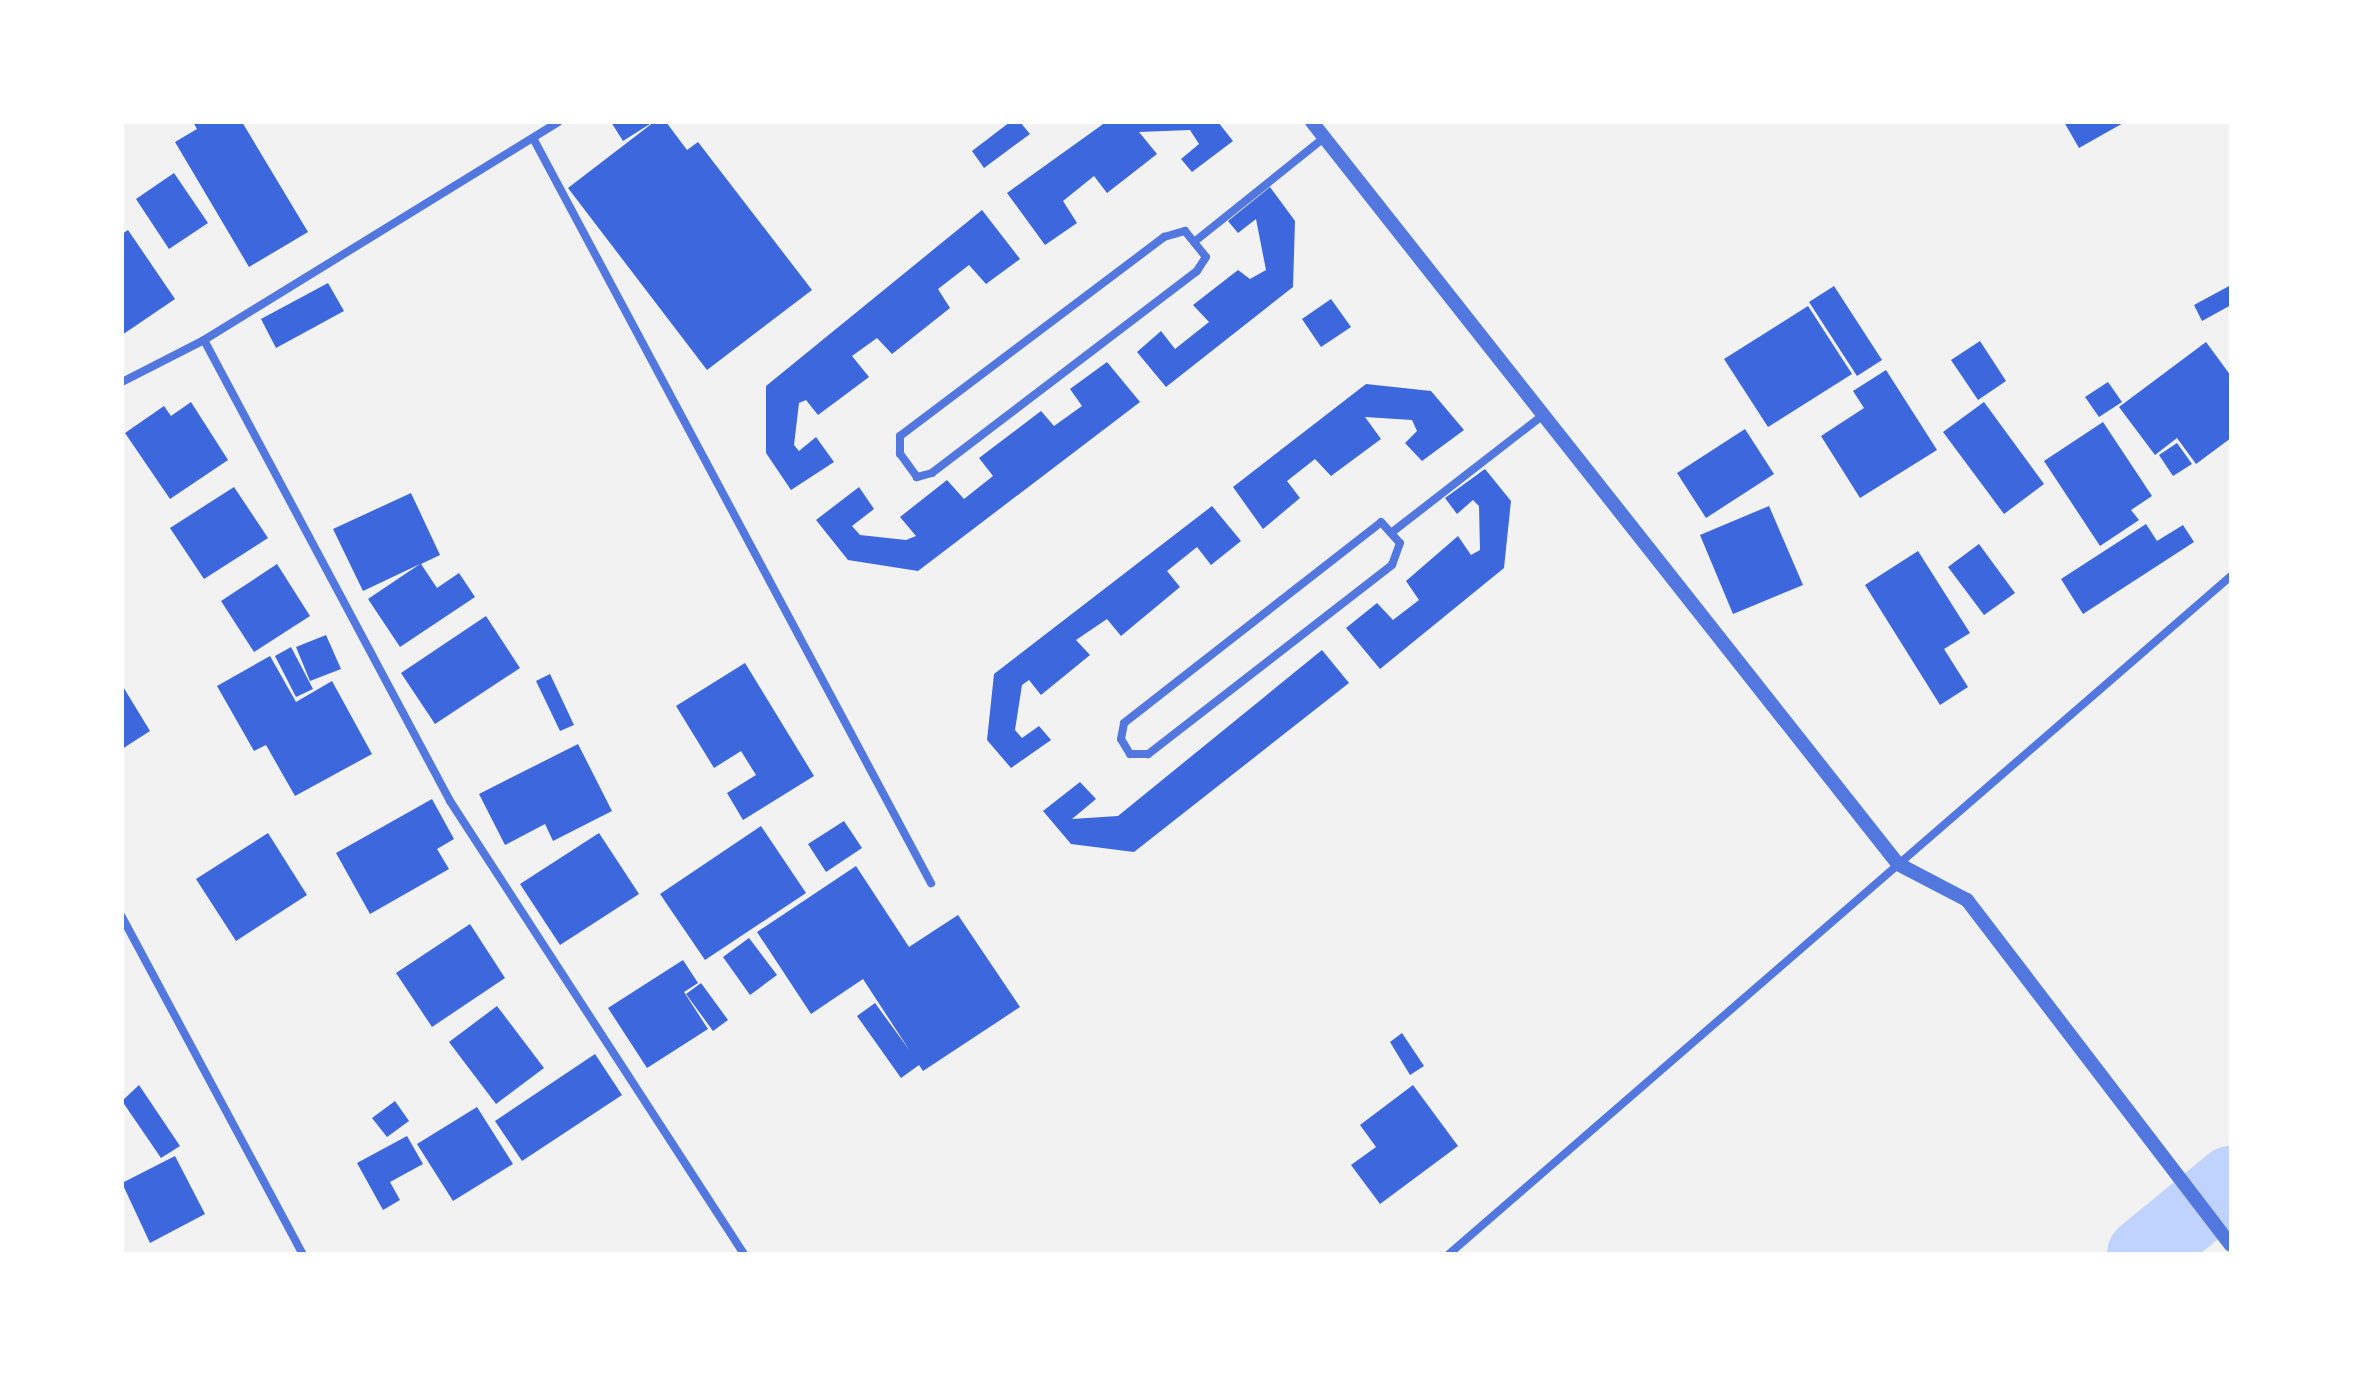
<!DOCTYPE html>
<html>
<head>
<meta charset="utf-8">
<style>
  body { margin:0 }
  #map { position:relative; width:2353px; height:1376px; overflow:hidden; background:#f2f2f2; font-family:Inter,sans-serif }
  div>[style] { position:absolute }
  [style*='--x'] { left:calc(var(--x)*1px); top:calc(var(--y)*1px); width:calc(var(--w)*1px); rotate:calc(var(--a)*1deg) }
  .river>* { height:72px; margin:-36px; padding:0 36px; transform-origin:36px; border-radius:36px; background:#bfd3fe }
  .building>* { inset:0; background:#3d67dc }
  .minor>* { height:8px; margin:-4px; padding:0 4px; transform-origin:4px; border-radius:4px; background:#5277de }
  .tertiary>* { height:14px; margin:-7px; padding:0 7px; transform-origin:7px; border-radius:7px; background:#5277de }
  span { translate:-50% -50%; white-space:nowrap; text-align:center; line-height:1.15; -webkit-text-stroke:6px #fff; paint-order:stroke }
  .frame { position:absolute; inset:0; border:124px solid #fff; pointer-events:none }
</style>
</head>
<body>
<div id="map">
  <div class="river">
    <i style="--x:2143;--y:1254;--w:114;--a:-39.3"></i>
  </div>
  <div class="building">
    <i style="clip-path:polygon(193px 122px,242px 122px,308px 232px,249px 267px,175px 142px,197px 129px)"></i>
    <i style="clip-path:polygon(611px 122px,653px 122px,623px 141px)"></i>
    <i style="clip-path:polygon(654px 122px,666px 122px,687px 150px,698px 142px,812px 290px,707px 370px,568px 188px)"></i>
    <i style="clip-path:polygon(1010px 122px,1020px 122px,1030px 134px,984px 168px,972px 151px)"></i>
    <i style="clip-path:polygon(1106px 122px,1218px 122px,1233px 141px,1192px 172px,1181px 159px,1199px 144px,1190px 130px,1139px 132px,1157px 154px,1107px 193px,1094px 176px,1063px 201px,1077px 223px,1045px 245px,1007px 193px)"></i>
    <i style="clip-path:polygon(2064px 122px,2125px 122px,2079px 148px)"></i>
    <i style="clip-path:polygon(174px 173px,208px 223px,169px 249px,136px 199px)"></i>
    <i style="clip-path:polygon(1270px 187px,1295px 221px,1293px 287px,1166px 387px,1137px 352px,1161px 331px,1175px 349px,1209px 322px,1193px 305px,1238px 270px,1250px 279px,1266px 270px,1256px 219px,1238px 233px,1228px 221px)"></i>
    <i style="clip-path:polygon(982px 210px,1020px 259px,986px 284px,969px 265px,938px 289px,950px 308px,892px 354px,877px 338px,852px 356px,869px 377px,818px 415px,806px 400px,799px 403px,794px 445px,799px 451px,816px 437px,834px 462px,791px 490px,766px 453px,766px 386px)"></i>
    <i style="clip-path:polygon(128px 230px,175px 299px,122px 335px,122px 234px)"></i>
    <i style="clip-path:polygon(328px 283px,344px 311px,276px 348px,261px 319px)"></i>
    <i style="clip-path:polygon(2231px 285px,2231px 305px,2202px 321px,2194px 305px)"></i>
    <i style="clip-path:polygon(1834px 286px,1882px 360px,1857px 376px,1809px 302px)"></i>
    <i style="clip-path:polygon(1331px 299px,1351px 327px,1321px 347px,1302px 319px)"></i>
    <i style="clip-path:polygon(1808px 306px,1852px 374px,1768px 427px,1724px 359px)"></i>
    <i style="clip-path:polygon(1980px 341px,2006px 381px,1978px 400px,1951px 360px)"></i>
    <i style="clip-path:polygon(2206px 342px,2231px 376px,2231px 438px,2196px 464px,2177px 438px,2155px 455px,2119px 407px)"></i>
    <i style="clip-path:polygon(1107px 362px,1140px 402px,918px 571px,848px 560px,816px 520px,859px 487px,874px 509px,852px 526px,860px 535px,906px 540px,916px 536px,900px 517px,947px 480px,964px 499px,993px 476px,979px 458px,1041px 411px,1054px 426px,1082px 406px,1070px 389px)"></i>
    <i style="clip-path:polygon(1886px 370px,1937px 450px,1860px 498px,1821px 436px,1864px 408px,1853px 391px)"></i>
    <i style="clip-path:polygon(2108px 382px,2122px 402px,2099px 417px,2085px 397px)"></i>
    <i style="clip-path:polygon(1366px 384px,1431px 391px,1464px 430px,1422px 461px,1405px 443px,1417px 431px,1412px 420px,1365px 417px,1381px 439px,1331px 476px,1315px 459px,1287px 481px,1300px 498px,1263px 529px,1233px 487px)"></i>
    <i style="clip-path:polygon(191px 402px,228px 460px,170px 499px,125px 433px,164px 406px,171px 416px)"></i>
    <i style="clip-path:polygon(1984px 402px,2044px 484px,2004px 514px,1943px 432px)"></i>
    <i style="clip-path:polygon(2103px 422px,2152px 496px,2131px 510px,2139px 520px,2100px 546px,2044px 461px)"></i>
    <i style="clip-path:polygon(1745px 429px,1774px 474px,1706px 518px,1677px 473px)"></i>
    <i style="clip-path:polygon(2177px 443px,2192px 464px,2173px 476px,2159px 455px)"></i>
    <i style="clip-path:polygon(1485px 469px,1511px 501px,1504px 568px,1380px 669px,1346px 628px,1377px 603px,1393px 620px,1419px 600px,1406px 581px,1458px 536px,1471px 555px,1480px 550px,1479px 506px,1473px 500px,1457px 514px,1445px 498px)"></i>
    <i style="clip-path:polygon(234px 487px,268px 538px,204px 579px,170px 528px)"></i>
    <i style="clip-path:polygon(411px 493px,440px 555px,421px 564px,437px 588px,459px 573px,475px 597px,400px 647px,368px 599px,420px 564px,363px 591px,333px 529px)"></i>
    <i style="clip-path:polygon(1212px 506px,1241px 541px,1211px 565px,1197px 547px,1167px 571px,1180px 587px,1121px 636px,1107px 619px,1076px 640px,1090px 655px,1041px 695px,1029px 680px,1022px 685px,1015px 730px,1022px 738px,1039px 726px,1051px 740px,1011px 768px,987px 740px,994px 674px)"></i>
    <i style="clip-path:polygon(1769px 506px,1803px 585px,1733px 614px,1700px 535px)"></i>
    <i style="clip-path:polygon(2146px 524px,2157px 541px,2183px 525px,2194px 542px,2083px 614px,2061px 579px)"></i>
    <i style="clip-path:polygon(1979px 544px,2015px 593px,1984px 615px,1948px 567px)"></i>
    <i style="clip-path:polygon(1918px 551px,1970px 633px,1944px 649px,1968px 687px,1940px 705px,1865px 585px)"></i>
    <i style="clip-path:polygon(277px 564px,310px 616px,254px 652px,221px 601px)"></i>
    <i style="clip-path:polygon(486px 616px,520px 668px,435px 724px,401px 673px)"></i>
    <i style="clip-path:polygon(326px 635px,341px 669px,310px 681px,296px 647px)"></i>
    <i style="clip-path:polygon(291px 647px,313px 689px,296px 697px,275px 656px)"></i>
    <i style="clip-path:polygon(1322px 650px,1349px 683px,1134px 852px,1071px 844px,1043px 811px,1080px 782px,1096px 799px,1072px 819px,1118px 816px)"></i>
    <i style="clip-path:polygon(270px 656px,296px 702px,332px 681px,372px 754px,295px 796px,266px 745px,254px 751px,217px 686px)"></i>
    <i style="clip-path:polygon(745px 663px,814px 776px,743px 820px,727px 793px,756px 775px,741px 751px,714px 768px,676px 706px)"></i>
    <i style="clip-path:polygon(550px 674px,574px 725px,560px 731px,536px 681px)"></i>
    <i style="clip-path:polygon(122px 685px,150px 731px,122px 749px)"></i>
    <i style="clip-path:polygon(578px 744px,612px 811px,553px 841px,545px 824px,505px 845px,479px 794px)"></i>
    <i style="clip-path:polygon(432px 799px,454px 839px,437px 849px,449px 869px,370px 914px,336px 853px)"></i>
    <i style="clip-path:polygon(844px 821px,862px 848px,826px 872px,808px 844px)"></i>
    <i style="clip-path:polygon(761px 826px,806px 893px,705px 960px,660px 894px)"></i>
    <i style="clip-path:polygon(268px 833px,307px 895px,236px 941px,196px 879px)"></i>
    <i style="clip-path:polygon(599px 833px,639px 894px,560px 945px,520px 884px)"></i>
    <i style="clip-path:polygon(856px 866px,909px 947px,958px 915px,1020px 1007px,923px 1071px,919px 1065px,901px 1078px,857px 1016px,875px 1003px,910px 1051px,863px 979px,811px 1014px,757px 932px)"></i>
    <i style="clip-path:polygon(470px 924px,505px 978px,432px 1027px,396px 973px)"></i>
    <i style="clip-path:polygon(749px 938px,777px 975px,750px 995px,723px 957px)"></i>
    <i style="clip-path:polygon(683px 960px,698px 983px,684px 992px,708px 1029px,647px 1068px,608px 1008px)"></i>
    <i style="clip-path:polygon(701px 983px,728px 1020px,713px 1031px,686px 994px)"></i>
    <i style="clip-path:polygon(497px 1006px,544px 1068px,496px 1104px,449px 1042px)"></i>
    <i style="clip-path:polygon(1402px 1033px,1424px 1066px,1410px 1075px,1390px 1042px)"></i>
    <i style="clip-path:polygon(595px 1054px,622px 1095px,522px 1161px,495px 1121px)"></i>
    <i style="clip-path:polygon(139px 1085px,180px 1146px,161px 1158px,122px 1101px)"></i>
    <i style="clip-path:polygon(1413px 1085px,1458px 1146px,1380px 1204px,1351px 1165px,1376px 1147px,1360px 1125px)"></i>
    <i style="clip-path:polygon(395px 1101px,409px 1121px,387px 1137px,372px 1118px)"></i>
    <i style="clip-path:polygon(477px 1107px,513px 1164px,453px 1201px,417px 1144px)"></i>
    <i style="clip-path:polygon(407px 1136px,423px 1164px,390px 1182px,400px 1200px,383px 1210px,357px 1163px)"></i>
    <i style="clip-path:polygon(175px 1156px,205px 1214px,150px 1243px,122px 1183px)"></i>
  </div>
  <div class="minor">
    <i style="--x:533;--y:138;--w:845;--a:61.89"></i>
    <i style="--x:1185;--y:231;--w:33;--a:51"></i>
    <i style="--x:1206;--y:257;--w:17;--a:123"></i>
    <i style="--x:1197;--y:271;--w:333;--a:142.7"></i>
    <i style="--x:932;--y:473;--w:16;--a:165"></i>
    <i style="--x:917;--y:477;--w:29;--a:-126"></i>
    <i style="--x:900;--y:454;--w:18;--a:-90"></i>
    <i style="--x:900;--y:436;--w:331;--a:-37"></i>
    <i style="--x:1164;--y:237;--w:22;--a:-16"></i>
    <i style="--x:1194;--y:242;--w:166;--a:-38.7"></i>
    <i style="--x:204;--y:340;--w:523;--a:61.91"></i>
    <i style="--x:450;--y:801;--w:540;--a:57.02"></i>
    <i style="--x:122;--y:382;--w:92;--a:-27.1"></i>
    <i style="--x:204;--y:340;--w:416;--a:-31.6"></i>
    <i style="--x:1381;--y:522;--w:28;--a:48"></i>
    <i style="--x:1400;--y:543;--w:23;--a:110"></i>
    <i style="--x:1392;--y:565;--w:309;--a:142.2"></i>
    <i style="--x:1148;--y:754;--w:18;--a:180"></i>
    <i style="--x:1130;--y:754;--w:17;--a:-121"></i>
    <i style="--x:1121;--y:739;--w:16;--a:-79"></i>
    <i style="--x:1124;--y:723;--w:326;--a:-38"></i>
    <i style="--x:1391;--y:533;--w:192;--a:-37.8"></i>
    <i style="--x:122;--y:917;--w:383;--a:61.8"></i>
    <i style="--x:1449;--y:1254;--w:1035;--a:-40.93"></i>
  </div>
  <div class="tertiary">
    <i style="--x:1312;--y:122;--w:945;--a:51.7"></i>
    <i style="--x:1898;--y:864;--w:78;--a:27.6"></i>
    <i style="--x:1967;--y:900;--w:434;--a:52.6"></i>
  </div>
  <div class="frame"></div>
</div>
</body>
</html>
